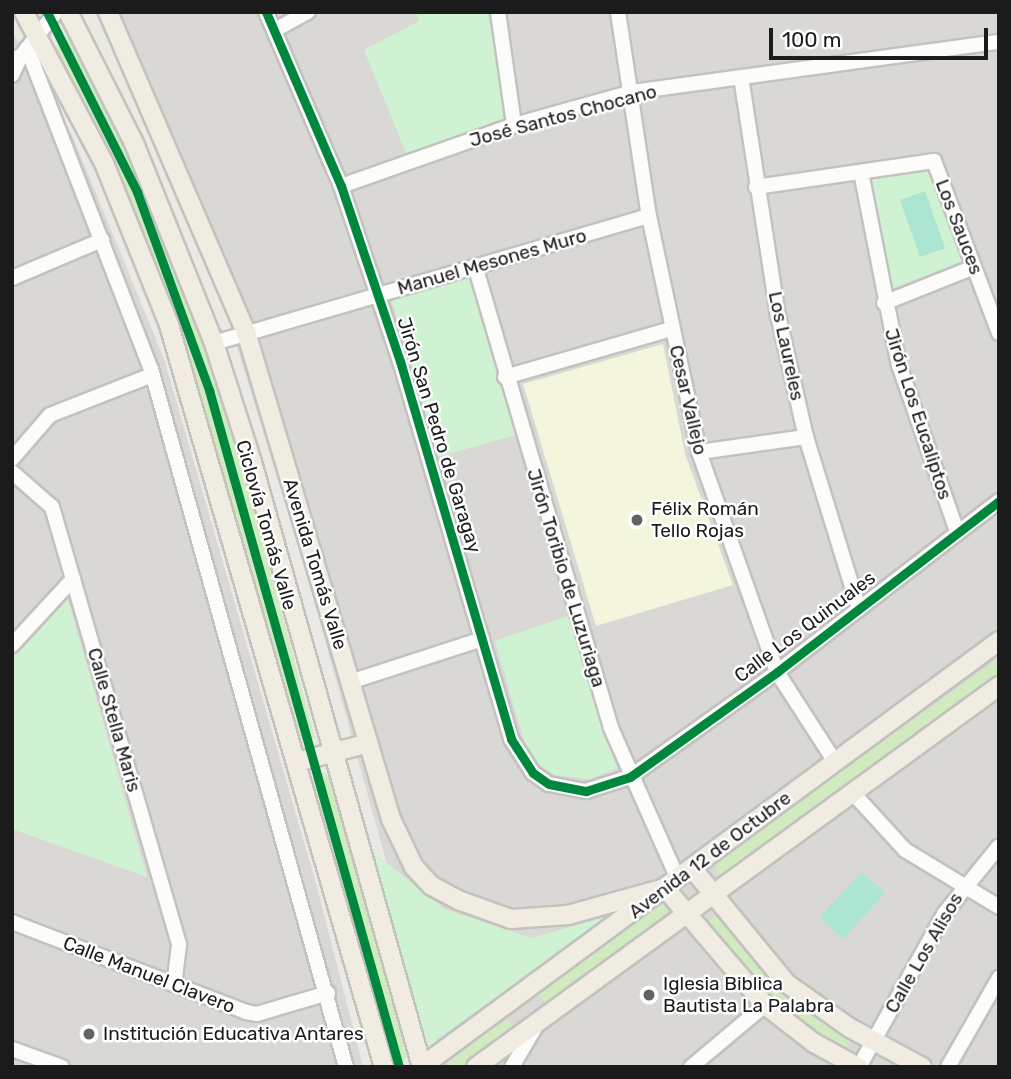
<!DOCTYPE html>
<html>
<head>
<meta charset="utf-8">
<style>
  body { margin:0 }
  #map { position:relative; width:1011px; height:1079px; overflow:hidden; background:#eae9e3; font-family:Rubik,sans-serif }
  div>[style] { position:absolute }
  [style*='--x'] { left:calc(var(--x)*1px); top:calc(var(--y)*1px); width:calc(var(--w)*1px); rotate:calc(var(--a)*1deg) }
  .residential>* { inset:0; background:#d9d8d5 }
  .education>* { inset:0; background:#f3f5dc }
  .grass>* { inset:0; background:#d2eabf }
  .park>* { inset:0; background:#cff3d2 }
  .pitch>* { inset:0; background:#ace5d1 }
  .roads { filter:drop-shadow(2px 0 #c2c2bf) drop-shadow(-2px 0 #c2c2bf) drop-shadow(0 2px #c2c2bf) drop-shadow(0 -2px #c2c2bf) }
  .minor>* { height:14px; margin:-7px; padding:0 7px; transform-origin:7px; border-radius:7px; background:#fcfcfb }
  .major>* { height:18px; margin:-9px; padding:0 9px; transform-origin:9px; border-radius:9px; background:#f0ece2 }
  .cycleway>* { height:9px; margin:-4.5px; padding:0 4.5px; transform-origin:4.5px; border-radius:4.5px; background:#00873e }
  .dots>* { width:19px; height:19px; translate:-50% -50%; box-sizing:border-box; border:4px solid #fff; border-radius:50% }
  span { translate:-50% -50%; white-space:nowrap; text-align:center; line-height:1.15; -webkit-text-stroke:5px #fff; paint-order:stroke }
  .street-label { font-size:19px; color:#1b1b1b }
  .poi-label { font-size:19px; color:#1b1b1b }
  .left { translate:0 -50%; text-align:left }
  .frame { position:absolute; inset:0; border:14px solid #1b1b1b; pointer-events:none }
  .scale { position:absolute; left:769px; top:28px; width:219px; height:32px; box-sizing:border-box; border:4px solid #1b1b1b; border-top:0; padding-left:9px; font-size:21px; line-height:24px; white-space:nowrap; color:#1b1b1b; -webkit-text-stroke:5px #fff; paint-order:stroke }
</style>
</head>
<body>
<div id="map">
  <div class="residential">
    <i style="clip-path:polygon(95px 12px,999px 12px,999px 1067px,443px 1067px,307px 575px,211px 262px)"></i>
    <i style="clip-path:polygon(12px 31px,72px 135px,164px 359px,317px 887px,363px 1067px,12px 1067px)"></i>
  </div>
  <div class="education">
    <i style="clip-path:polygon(663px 344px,685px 454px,733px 585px,596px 626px,523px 384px)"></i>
  </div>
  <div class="grass">
    <i style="clip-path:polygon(68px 39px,93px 76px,181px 274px,225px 399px,315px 739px,299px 740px,195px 387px,146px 250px,55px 47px)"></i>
    <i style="clip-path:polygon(999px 658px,999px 679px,721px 878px,713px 863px)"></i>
    <i style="clip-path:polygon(324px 772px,329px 776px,407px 1057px,397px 1067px,388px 1067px,310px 787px,313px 777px)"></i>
    <i style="clip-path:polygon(662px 901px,673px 914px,547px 1005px,537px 992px)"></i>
    <i style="clip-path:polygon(716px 914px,790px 999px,854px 1038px,840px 1053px,762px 995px,703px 927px)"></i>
    <i style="clip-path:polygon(505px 1016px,514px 1028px,462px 1067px,449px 1067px,445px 1060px)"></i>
  </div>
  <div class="park">
    <i style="clip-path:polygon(416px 12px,488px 12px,505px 120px,406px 153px,364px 50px,419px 21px)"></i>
    <i style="clip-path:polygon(928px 170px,963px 261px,889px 290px,870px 180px)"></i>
    <i style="clip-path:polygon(471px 276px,516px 435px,437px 457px,391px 298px)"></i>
    <i style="clip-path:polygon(67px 596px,147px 877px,12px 829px,12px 657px)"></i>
    <i style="clip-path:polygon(568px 616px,617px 768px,590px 779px,553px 775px,535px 761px,525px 744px,495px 641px)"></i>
    <i style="clip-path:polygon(368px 848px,444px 909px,531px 938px,613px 915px,429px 1045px)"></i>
  </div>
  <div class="pitch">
    <i style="clip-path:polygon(925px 191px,945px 248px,920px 257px,900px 200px)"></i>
    <i style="clip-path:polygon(862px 872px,885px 893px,843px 939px,820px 917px)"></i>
  </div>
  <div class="roads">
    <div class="minor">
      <i style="--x:266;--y:12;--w:189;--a:66.7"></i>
      <i style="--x:341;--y:186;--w:185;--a:71.4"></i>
      <i style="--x:400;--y:361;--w:394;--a:73.6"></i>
      <i style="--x:511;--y:739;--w:40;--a:57.1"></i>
      <i style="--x:533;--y:773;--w:19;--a:35"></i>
      <i style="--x:549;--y:784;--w:38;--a:11"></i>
      <i style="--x:586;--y:791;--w:46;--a:-17.7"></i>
      <i style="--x:630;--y:777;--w:181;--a:-35.5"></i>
      <i style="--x:777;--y:672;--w:280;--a:-37.6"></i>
      <i style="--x:498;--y:12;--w:114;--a:81.9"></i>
      <i style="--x:618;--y:12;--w:206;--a:81.4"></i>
      <i style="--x:649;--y:216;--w:241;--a:78"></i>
      <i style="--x:699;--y:452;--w:233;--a:70.5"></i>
      <i style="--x:777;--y:672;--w:107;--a:57.2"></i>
      <i style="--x:275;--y:30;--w:38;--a:-29"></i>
      <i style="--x:27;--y:48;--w:344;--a:68.9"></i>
      <i style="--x:151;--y:369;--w:725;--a:74.39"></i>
      <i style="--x:12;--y:60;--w:10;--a:-24"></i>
      <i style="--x:21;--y:56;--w:56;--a:-51.5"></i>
      <i style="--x:12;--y:75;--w:21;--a:-65"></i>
      <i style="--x:741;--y:77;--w:241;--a:81.2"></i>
      <i style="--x:778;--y:315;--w:125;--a:77.1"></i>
      <i style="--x:806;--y:437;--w:180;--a:72.9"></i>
      <i style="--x:861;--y:172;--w:197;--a:78.9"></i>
      <i style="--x:899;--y:365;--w:177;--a:70.8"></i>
      <i style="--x:341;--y:186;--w:183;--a:-19.4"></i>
      <i style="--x:514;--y:125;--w:123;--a:-15.6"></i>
      <i style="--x:632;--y:92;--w:370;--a:-7.8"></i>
      <i style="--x:756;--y:187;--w:180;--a:-8.3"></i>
      <i style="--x:934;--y:161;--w:184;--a:69.3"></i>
      <i style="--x:476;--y:269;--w:478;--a:73.6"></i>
      <i style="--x:611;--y:728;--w:165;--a:66.1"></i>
      <i style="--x:12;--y:278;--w:98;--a:-22.9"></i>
      <i style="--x:884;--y:303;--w:97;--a:-21.8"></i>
      <i style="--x:214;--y:343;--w:453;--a:-16.3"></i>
      <i style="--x:505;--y:377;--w:173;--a:-16.1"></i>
      <i style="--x:699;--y:452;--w:108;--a:-8"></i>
      <i style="--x:12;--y:459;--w:58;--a:-49.2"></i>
      <i style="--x:50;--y:415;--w:110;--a:-21.4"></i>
      <i style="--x:12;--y:472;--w:53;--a:41.2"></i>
      <i style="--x:52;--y:507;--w:456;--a:73.8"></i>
      <i style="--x:179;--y:945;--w:39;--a:97"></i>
      <i style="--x:12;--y:645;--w:90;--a:-47.3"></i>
      <i style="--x:350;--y:682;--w:139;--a:-18"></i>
      <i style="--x:853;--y:793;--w:77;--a:47.6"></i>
      <i style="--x:905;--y:850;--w:110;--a:31.2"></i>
      <i style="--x:12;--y:922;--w:251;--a:21"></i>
      <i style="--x:246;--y:1012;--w:11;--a:10"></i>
      <i style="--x:257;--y:1014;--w:74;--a:-16.5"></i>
      <i style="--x:12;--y:1049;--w:53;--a:19.8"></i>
      <i style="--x:512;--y:1067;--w:48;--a:-59.7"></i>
      <i style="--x:691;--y:1067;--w:97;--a:-40"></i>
      <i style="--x:859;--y:1067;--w:175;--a:-60.9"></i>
      <i style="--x:944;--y:914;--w:87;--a:-51"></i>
      <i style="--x:948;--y:1067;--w:103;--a:-60.2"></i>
    </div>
    <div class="major">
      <i style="--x:24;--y:12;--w:171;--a:62.1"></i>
      <i style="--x:104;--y:163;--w:175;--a:68.1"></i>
      <i style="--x:169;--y:325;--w:773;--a:73.84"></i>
      <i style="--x:68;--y:12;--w:147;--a:63.3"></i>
      <i style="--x:134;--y:143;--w:215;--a:68.2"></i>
      <i style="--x:214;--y:343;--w:125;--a:72.3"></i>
      <i style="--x:252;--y:462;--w:628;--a:74.31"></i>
      <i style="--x:108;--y:12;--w:348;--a:66.7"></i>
      <i style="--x:246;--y:332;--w:508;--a:73.42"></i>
      <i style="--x:391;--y:819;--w:53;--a:64.4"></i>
      <i style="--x:414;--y:867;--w:26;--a:47"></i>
      <i style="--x:432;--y:886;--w:30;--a:28"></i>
      <i style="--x:458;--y:900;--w:56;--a:19.7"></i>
      <i style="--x:511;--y:919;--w:57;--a:-4"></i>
      <i style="--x:568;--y:915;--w:101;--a:-15.6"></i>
      <i style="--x:665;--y:888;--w:154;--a:49.5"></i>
      <i style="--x:765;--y:1005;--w:62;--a:37.8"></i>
      <i style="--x:814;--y:1043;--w:50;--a:28.6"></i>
      <i style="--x:297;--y:762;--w:74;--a:-14.8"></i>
      <i style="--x:692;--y:868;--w:149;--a:50.7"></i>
      <i style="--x:786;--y:983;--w:78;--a:35.1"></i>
      <i style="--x:850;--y:1028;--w:82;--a:28.4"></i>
      <i style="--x:421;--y:1067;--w:718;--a:-36.39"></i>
      <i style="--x:476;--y:1067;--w:647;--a:-36.07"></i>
    </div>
  </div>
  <div class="cycleway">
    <i style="--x:47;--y:12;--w:201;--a:63.4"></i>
    <i style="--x:137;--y:192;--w:211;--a:70"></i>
    <i style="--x:209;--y:390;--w:703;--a:74.32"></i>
    <i style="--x:266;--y:12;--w:189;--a:66.7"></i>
    <i style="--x:341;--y:186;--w:185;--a:71.4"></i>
    <i style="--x:400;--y:361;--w:394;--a:73.6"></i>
    <i style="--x:511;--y:739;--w:40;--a:57.1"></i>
    <i style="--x:533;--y:773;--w:19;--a:35"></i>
    <i style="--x:549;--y:784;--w:38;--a:11"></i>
    <i style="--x:586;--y:791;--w:46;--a:-17.7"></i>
    <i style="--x:630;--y:777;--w:181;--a:-35.5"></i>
    <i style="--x:777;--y:672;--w:280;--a:-37.6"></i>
  </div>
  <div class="dots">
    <i style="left:637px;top:520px;background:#636361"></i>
    <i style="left:649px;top:995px;background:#636361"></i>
    <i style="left:89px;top:1034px;background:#636361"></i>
  </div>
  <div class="street-label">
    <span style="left:563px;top:116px;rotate:-15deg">José Santos Chocano</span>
    <span style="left:959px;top:227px;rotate:69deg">Los Sauces</span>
    <span style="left:492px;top:262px;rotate:-16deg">Manuel Mesones Muro</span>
    <span style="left:786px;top:346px;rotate:78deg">Los Laureles</span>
    <span style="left:688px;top:400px;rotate:77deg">Cesar Vallejo</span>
    <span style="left:918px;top:414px;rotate:72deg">Jirón Los Eucaliptos</span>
    <span style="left:439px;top:435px;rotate:73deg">Jirón San Pedro de Garagay</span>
    <span style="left:266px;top:525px;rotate:74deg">Ciclovía Tomás Valle</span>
    <span style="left:315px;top:564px;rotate:73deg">Avenida Tomás Valle</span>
    <span style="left:566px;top:578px;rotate:73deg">Jirón Toribio de Luzuriaga</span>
    <span style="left:805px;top:627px;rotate:-37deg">Calle Los Quinuales</span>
    <span style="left:114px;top:720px;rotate:74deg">Calle Stella Maris</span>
    <span style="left:710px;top:855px;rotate:-37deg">Avenida 12 de Octubre</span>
    <span style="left:924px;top:953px;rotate:-60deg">Calle Los Alisos</span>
    <span style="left:149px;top:975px;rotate:21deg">Calle Manuel Clavero</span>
  </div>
  <div class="poi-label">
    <span class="left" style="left:651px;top:520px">Félix Román<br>Tello Rojas</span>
    <span class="left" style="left:663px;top:995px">Iglesia Biblica<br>Bautista La Palabra</span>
    <span class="left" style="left:103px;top:1034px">Institución Educativa Antares</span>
  </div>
  <div class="frame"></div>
  <div class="scale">100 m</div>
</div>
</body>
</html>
